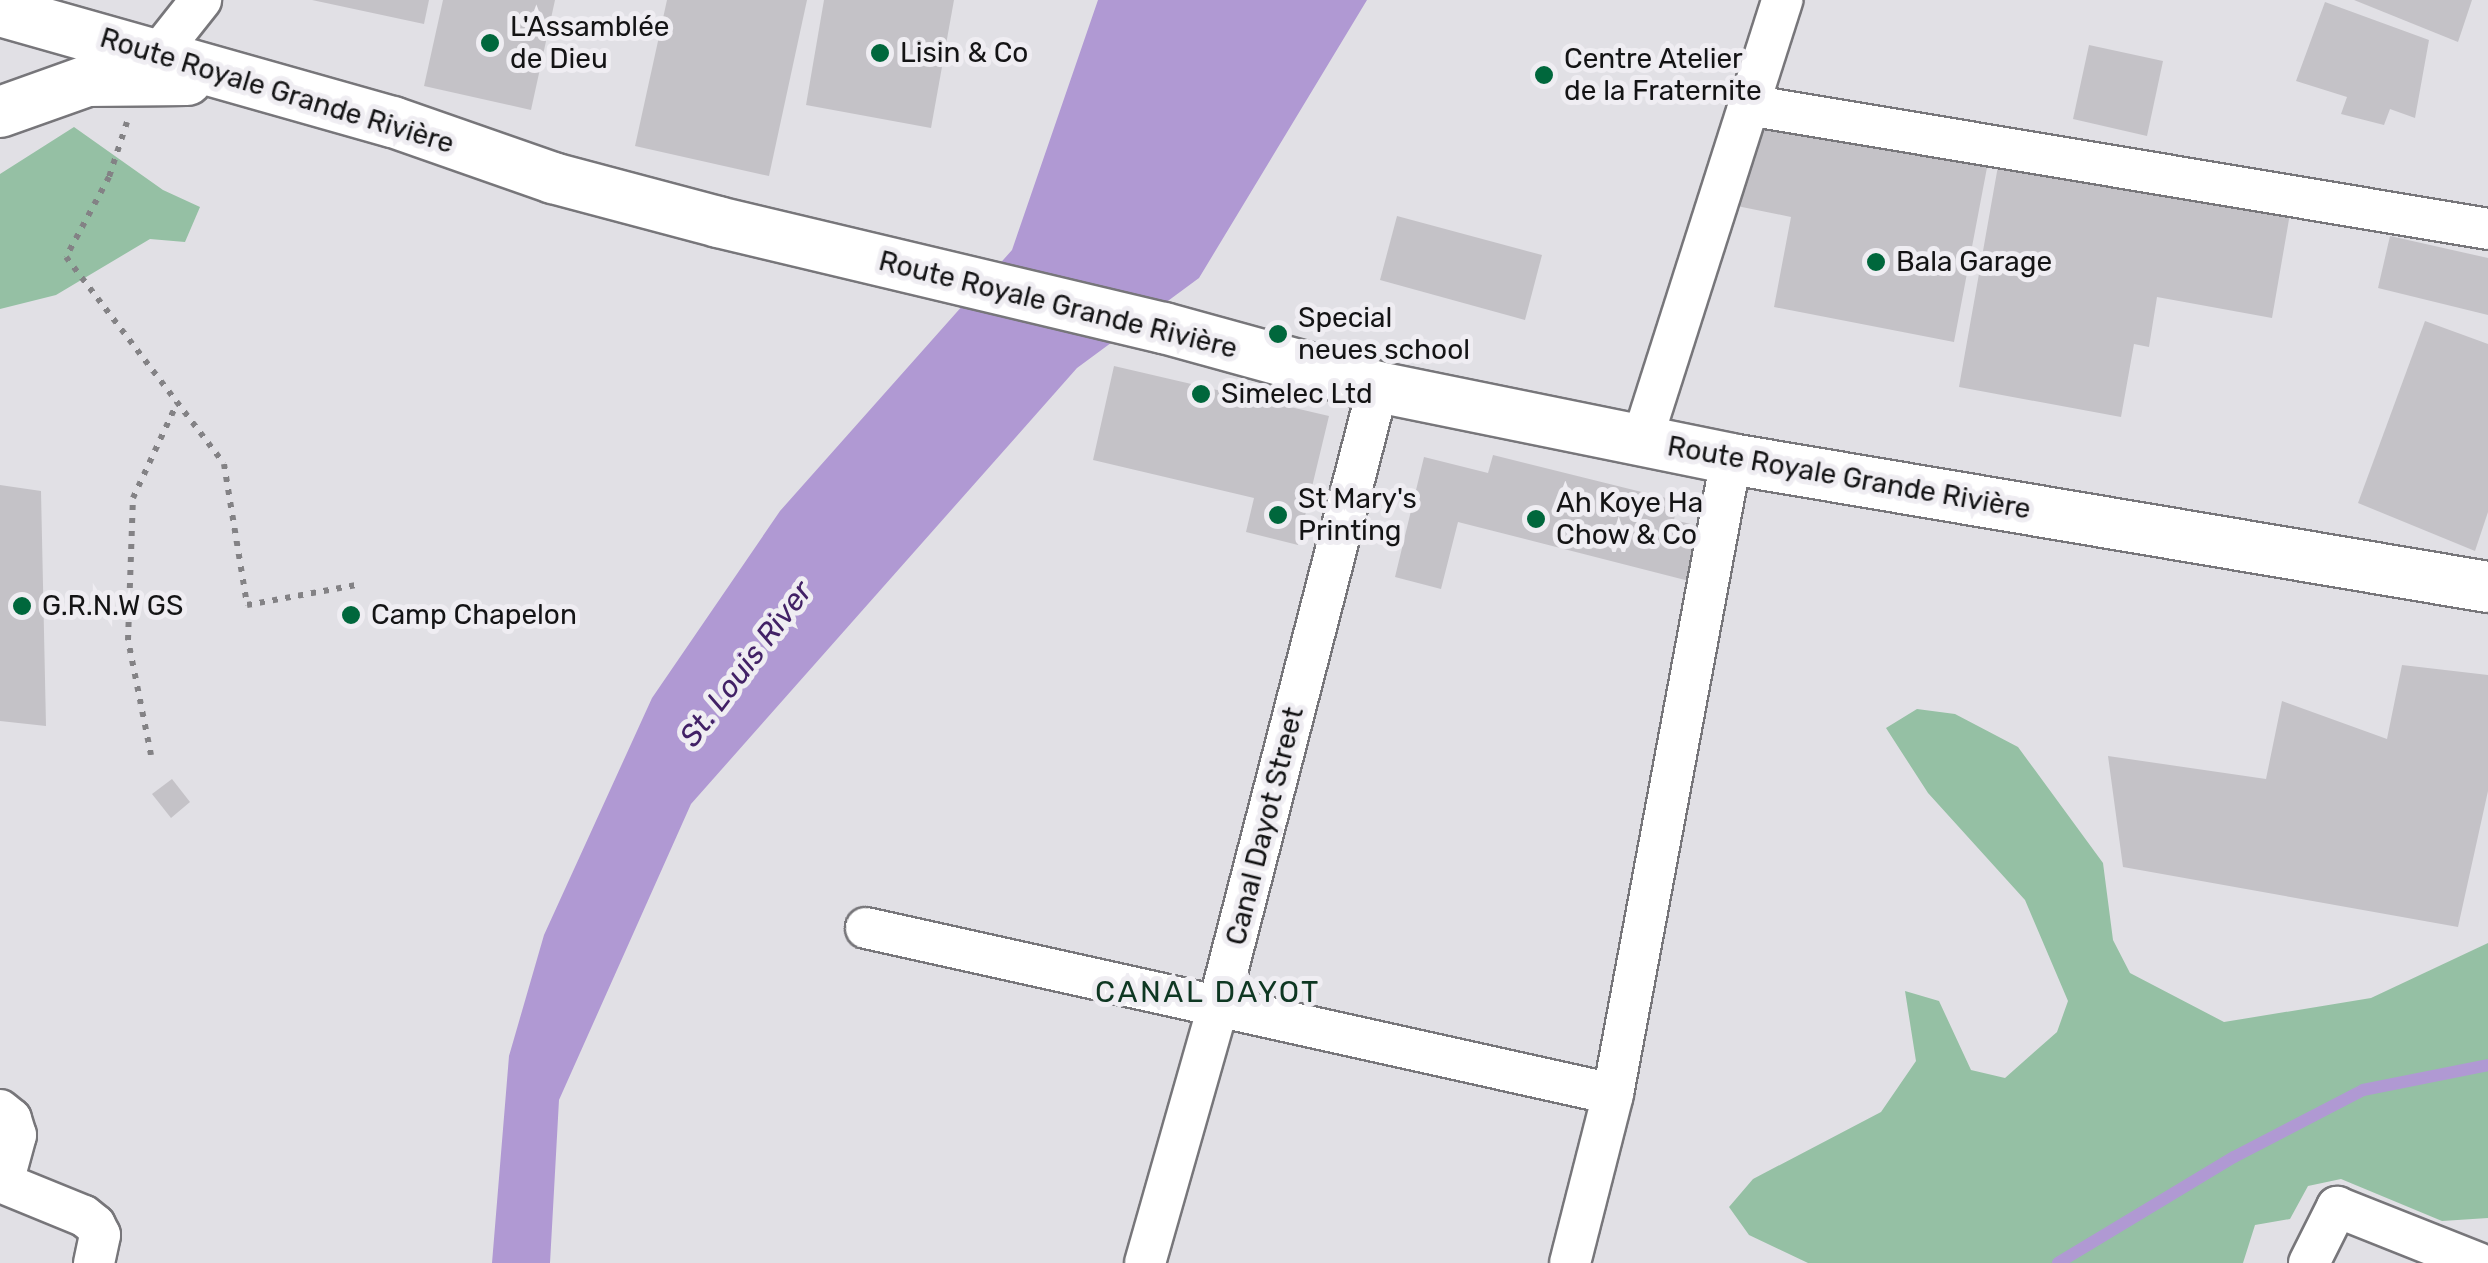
<!DOCTYPE html>
<html>
<head>
<meta charset="utf-8">
<style>
  body { margin:0 }
  #map { position:relative; width:2488px; height:1263px; overflow:hidden; background:#e1e0e5; font-family:Rubik,sans-serif }
  div>[style] { position:absolute }
  [style*='--x'] { left:calc(var(--x)*1px); top:calc(var(--y)*1px); width:calc(var(--w)*1px); rotate:calc(var(--a)*1deg) }
  .green>* { inset:0; background:#95c0a4 }
  .water>* { inset:0; background:#b099d3 }
  .stream>* { height:12px; margin:-6px; padding:0 6px; transform-origin:6px; border-radius:6px; background:#b099d3 }
  .building>* { inset:0; background:#c4c2c7 }
  .path>* { height:6px; margin-top:-3px; transform-origin:0; background:repeating-linear-gradient(90deg,#838285 0 5px,transparent 0 13px) }
  .roads { filter:drop-shadow(2px 0 #77767a) drop-shadow(-2px 0 #77767a) drop-shadow(0 2px #77767a) drop-shadow(0 -2px #77767a) }
  .minor>* { height:40px; margin:-20px; padding:0 20px; transform-origin:20px; border-radius:20px; background:#fff }
  .major>* { height:50px; margin:-25px; padding:0 25px; transform-origin:25px; border-radius:25px; background:#fff }
  .dots>* { width:28px; height:28px; translate:-50% -50%; box-sizing:border-box; border:5px solid #efedf2; border-radius:50% }
  span { translate:-50% -50%; white-space:nowrap; text-align:center; line-height:1.15; -webkit-text-stroke:10px #efedf2; paint-order:stroke }
  .poi-label { font-size:28px; color:#141415 }
  .left { translate:0 -50%; text-align:left }
  .street-label { font-size:28px; color:#141415 }
  .water-label { font-size:30px; color:#422166; font-style:italic }
  .neighbourhood-label { font-size:30px; color:#0e3722; letter-spacing:2.5px }
</style>
</head>
<body>
<div id="map">
  <div class="green">
    <i style="clip-path:polygon(74px 127px,163px 190px,200px 207px,185px 242px,150px 239px,56px 295px,0 309px,0 174px)"></i>
    <i style="clip-path:polygon(1917px 709px,1955px 714px,2018px 747px,2103px 863px,2113px 940px,2130px 973px,2224px 1022px,2371px 998px,2488px 943px,2488px 1218px,2442px 1221px,2341px 1179px,2308px 1186px,2290px 1219px,2255px 1225px,2243px 1263px,1808px 1263px,1749px 1235px,1729px 1207px,1753px 1179px,1881px 1112px,1916px 1061px,1905px 991px,1939px 1001px,1971px 1070px,2005px 1078px,2057px 1032px,2068px 1001px,2025px 900px,1928px 793px,1886px 728px)"></i>
  </div>
  <div class="water">
    <i style="clip-path:polygon(1098px 0,1367px 0,1199px 278px,1077px 368px,691px 804px,559px 1100px,550px 1263px,492px 1263px,509px 1056px,544px 935px,652px 698px,780px 511px,1012px 250px)"></i>
  </div>
  <div class="stream">
    <i style="--x:2058;--y:1263;--w:205;--a:-31.1"></i>
    <i style="--x:2234;--y:1157;--w:145;--a:-27.4"></i>
    <i style="--x:2363;--y:1090;--w:127;--a:-11.3"></i>
  </div>
  <div class="building">
    <i style="clip-path:polygon(312px 0,429px 0,424px 24px)"></i>
    <i style="clip-path:polygon(443px 0,555px 0,531px 110px,424px 86px)"></i>
    <i style="clip-path:polygon(667px 0,807px 0,769px 176px,635px 146px)"></i>
    <i style="clip-path:polygon(824px 0,954px 0,931px 128px,806px 105px)"></i>
    <i style="clip-path:polygon(2354px 0,2472px 0,2458px 42px)"></i>
    <i style="clip-path:polygon(2325px 2px,2429px 40px,2415px 118px,2390px 109px,2384px 125px,2341px 114px,2347px 97px,2296px 81px)"></i>
    <i style="clip-path:polygon(2089px 45px,2163px 61px,2147px 136px,2073px 119px)"></i>
    <i style="clip-path:polygon(1783px 117px,1989px 157px,1954px 342px,1774px 307px,1791px 217px,1737px 206px,1750px 139px)"></i>
    <i style="clip-path:polygon(2001px 149px,2292px 202px,2272px 318px,2157px 297px,2149px 347px,2134px 344px,2121px 417px,1959px 387px)"></i>
    <i style="clip-path:polygon(1397px 216px,1542px 255px,1525px 320px,1380px 280px)"></i>
    <i style="clip-path:polygon(2390px 236px,2488px 258px,2488px 315px,2378px 288px)"></i>
    <i style="clip-path:polygon(2425px 321px,2488px 344px,2488px 512px,2475px 551px,2358px 503px)"></i>
    <i style="clip-path:polygon(1114px 366px,1329px 416px,1298px 545px,1246px 532px,1254px 498px,1093px 460px)"></i>
    <i style="clip-path:polygon(1493px 455px,1678px 501px,1674px 520px,1707px 528px,1693px 582px,1458px 522px,1441px 589px,1395px 577px,1424px 457px,1488px 473px)"></i>
    <i style="clip-path:polygon(0 485px,41px 491px,46px 726px,0 721px)"></i>
    <i style="clip-path:polygon(2402px 665px,2488px 675px,2488px 791px,2458px 927px,2123px 867px,2108px 756px,2266px 779px,2282px 701px,2387px 739px)"></i>
    <i style="clip-path:polygon(172px 779px,190px 802px,171px 818px,152px 794px)"></i>
  </div>
  <div class="path">
    <i style="--x:127;--y:122;--w:58;--a:108.1"></i>
    <i style="--x:109;--y:177;--w:91;--a:118.3"></i>
    <i style="--x:66;--y:257;--w:260;--a:52.6"></i>
    <i style="--x:224;--y:464;--w:143;--a:80.7"></i>
    <i style="--x:247;--y:605;--w:111;--a:-10.4"></i>
    <i style="--x:151;--y:755;--w:117;--a:-101.3"></i>
    <i style="--x:128;--y:640;--w:142;--a:-88"></i>
    <i style="--x:133;--y:498;--w:105;--a:-65.1"></i>
  </div>
  <div class="roads">
    <div class="minor">
      <i style="--x:159;--y:53;--w:68;--a:-51.6"></i>
      <i style="--x:1748;--y:105;--w:750;--a:9.51"></i>
      <i style="--x:1641;--y:443;--w:465;--a:-72.3"></i>
      <i style="--x:866;--y:928;--w:765;--a:12.53"></i>
      <i style="--x:0;--y:1110;--w:14;--a:39"></i>
      <i style="--x:11;--y:1119;--w:17;--a:73"></i>
      <i style="--x:16;--y:1135;--w:50;--a:105.2"></i>
      <i style="--x:3;--y:1183;--w:87;--a:22.2"></i>
      <i style="--x:84;--y:1216;--w:14;--a:39"></i>
      <i style="--x:95;--y:1225;--w:11;--a:63"></i>
      <i style="--x:100;--y:1235;--w:29;--a:102"></i>
      <i style="--x:1145;--y:1263;--w:266;--a:-74.1"></i>
      <i style="--x:1218;--y:1007;--w:640;--a:-75.53"></i>
      <i style="--x:1570;--y:1263;--w:174;--a:-75.7"></i>
      <i style="--x:1613;--y:1094;--w:646;--a:-79.47"></i>
      <i style="--x:2309;--y:1263;--w:63;--a:-63.4"></i>
      <i style="--x:2337;--y:1207;--w:152;--a:21.7"></i>
    </div>
    <div class="major">
      <i style="--x:0;--y:11;--w:408;--a:15.8"></i>
      <i style="--x:393;--y:122;--w:170;--a:19.3"></i>
      <i style="--x:553;--y:178;--w:171;--a:14.9"></i>
      <i style="--x:718;--y:222;--w:458;--a:13.4"></i>
      <i style="--x:1164;--y:328;--w:222;--a:15.4"></i>
      <i style="--x:1378;--y:387;--w:360;--a:11.5"></i>
      <i style="--x:1731;--y:459;--w:768;--a:9.6"></i>
      <i style="--x:0;--y:112;--w:92;--a:-19.6"></i>
      <i style="--x:87;--y:81;--w:100;--a:-0.6"></i>
    </div>
  </div>
  <div class="dots">
    <i style="left:490px;top:43px;background:#00673c"></i>
    <i style="left:880px;top:53px;background:#00673c"></i>
    <i style="left:1544px;top:75px;background:#00673c"></i>
    <i style="left:1876px;top:262px;background:#00673c"></i>
    <i style="left:1278px;top:334px;background:#00673c"></i>
    <i style="left:1201px;top:394px;background:#00673c"></i>
    <i style="left:1278px;top:515px;background:#00673c"></i>
    <i style="left:1536px;top:519px;background:#00673c"></i>
    <i style="left:22px;top:606px;background:#00673c"></i>
    <i style="left:351px;top:615px;background:#00673c"></i>
  </div>
  <div class="poi-label">
    <span class="left" style="left:510px;top:43px">L'Assamblée<br>de Dieu</span>
    <span class="left" style="left:900px;top:53px">Lisin &amp; Co</span>
    <span class="left" style="left:1564px;top:75px">Centre Atelier<br>de la Fraternite</span>
    <span class="left" style="left:1896px;top:262px">Bala Garage</span>
    <span class="left" style="left:1298px;top:334px">Special<br>neues school</span>
    <span class="left" style="left:1221px;top:394px">Simelec Ltd</span>
    <span class="left" style="left:1298px;top:515px">St Mary's<br>Printing</span>
    <span class="left" style="left:1556px;top:519px">Ah Koye Ha<br>Chow &amp; Co</span>
    <span class="left" style="left:42px;top:606px">G.R.N.W GS</span>
    <span class="left" style="left:371px;top:615px">Camp Chapelon</span>
  </div>
  <div class="street-label">
    <span style="left:277px;top:91px;rotate:17deg">Route Royale Grande Rivière</span>
    <span style="left:1058px;top:305px;rotate:14deg">Route Royale Grande Rivière</span>
    <span style="left:1849px;top:478px;rotate:10deg">Route Royale Grande Rivière</span>
    <span style="left:1265px;top:826px;rotate:-76deg">Canal Dayot Street</span>
  </div>
  <div class="water-label">
    <span style="left:746px;top:664px;rotate:-53deg">St. Louis River</span>
  </div>
  <div class="neighbourhood-label">
    <span style="left:1208px;top:992px">CANAL DAYOT</span>
  </div>
</div>
</body>
</html>
